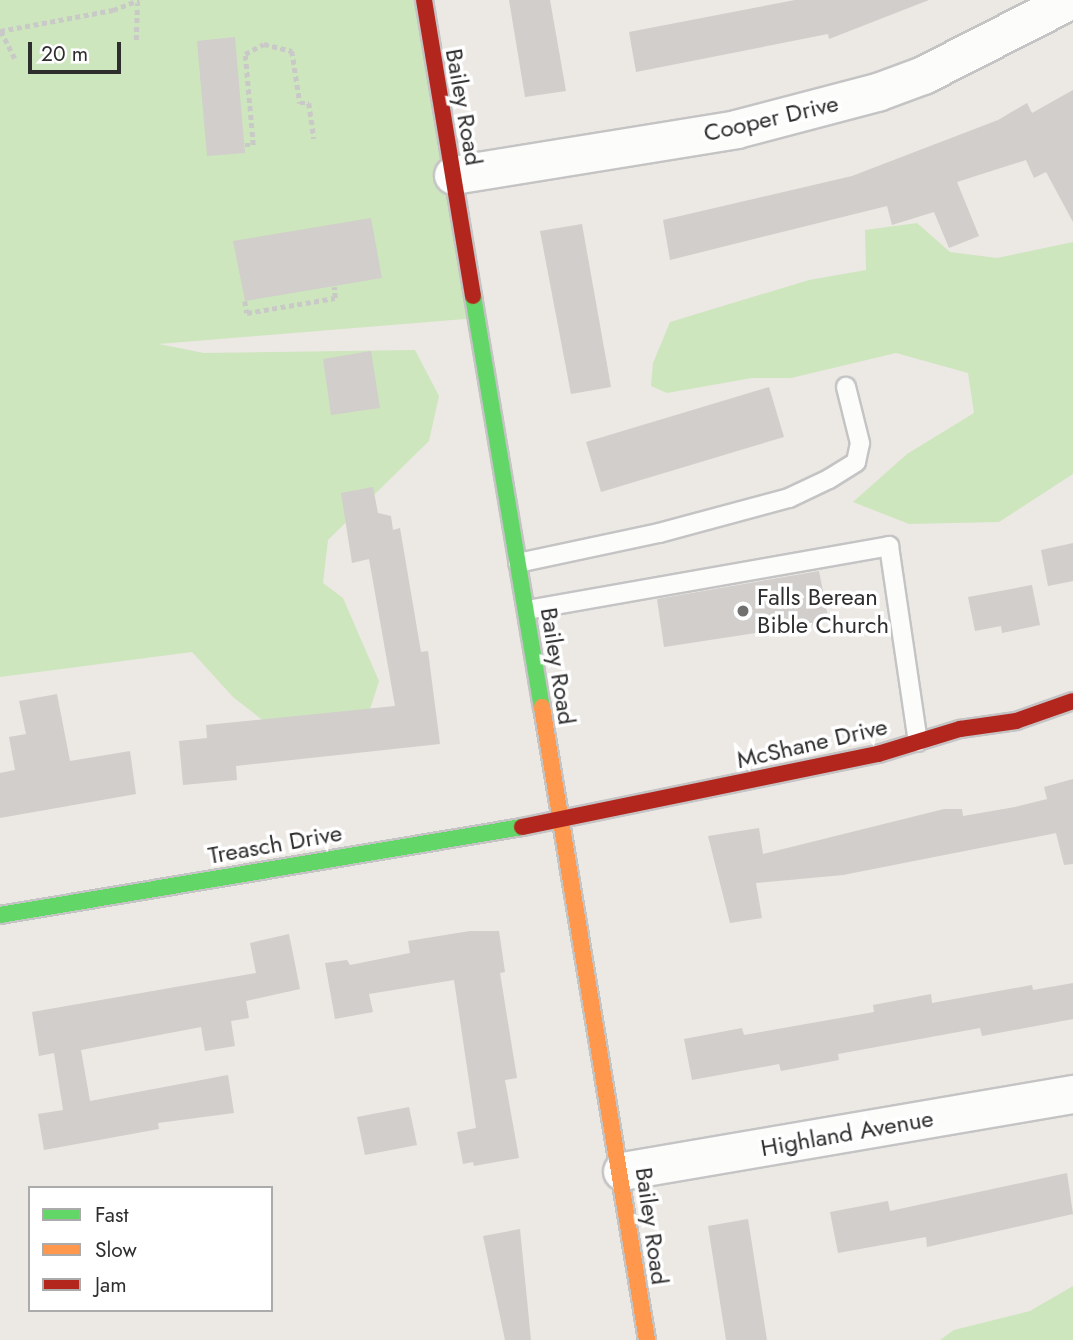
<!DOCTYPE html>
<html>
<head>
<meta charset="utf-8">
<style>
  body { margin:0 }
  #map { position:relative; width:1073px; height:1340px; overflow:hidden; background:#ece8e4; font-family:Jost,sans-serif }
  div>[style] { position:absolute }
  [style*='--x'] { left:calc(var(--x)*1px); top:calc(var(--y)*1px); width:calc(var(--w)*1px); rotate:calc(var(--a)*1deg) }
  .green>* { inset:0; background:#cee6be }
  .building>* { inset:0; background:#d1cecb }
  .path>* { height:4.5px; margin-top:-2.25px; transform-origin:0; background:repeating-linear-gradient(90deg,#c9c9c8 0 5px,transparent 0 8.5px) }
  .roads { filter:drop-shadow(2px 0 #c5c4c5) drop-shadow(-2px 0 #c5c4c5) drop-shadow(0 2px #c5c4c5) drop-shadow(0 -2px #c5c4c5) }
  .lane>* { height:18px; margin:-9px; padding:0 9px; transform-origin:9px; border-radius:9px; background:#fcfcfb }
  .street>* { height:37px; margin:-18.5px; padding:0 18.5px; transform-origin:18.5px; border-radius:18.5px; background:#fcfcfb }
  .fast>* { height:16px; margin:-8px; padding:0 8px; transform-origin:8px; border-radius:8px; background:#63d668 }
  .slow>* { height:16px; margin:-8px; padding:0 8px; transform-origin:8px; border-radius:8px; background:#ff974d }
  .jam>* { height:16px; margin:-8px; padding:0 8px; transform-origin:8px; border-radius:8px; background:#b3261e }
  .dots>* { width:19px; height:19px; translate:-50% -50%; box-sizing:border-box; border:4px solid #fff; border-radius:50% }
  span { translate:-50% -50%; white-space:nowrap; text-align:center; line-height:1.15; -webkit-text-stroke:7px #fff; paint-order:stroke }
  .street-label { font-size:24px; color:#2e2e2e }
  .poi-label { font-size:24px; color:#2e2e2e }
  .left { translate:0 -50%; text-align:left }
  .legend { position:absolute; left:28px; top:1186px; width:245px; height:126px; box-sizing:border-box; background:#fff; border:2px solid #ababab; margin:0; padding:9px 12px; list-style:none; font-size:21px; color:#2e2e2e }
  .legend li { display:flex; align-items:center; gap:14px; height:35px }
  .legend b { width:35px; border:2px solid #ababab }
  .scale { position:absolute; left:28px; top:42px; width:93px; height:32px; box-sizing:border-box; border:4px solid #2e2e2e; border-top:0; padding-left:9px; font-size:21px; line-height:24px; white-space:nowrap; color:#2e2e2e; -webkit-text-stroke:5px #fff; paint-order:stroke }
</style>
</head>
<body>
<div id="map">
  <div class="green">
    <i style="clip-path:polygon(0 0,425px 0,477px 318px,159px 344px,204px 353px,415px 350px,439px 396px,429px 441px,328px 540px,323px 583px,343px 598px,379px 681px,366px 722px,274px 729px,233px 697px,192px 652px,0 677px)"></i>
    <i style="clip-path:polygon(917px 223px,950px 252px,997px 258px,1073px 242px,1073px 474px,999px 522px,909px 524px,853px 502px,907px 454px,974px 413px,968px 373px,896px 353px,791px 378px,752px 378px,667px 393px,651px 386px,653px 363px,670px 322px,809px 280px,866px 270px,865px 230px)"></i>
    <i style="clip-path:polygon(1073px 1286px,1073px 1340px,940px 1340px,954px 1330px,1030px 1311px)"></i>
  </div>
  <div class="building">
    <i style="clip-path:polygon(509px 0,550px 0,566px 91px,525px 97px)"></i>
    <i style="clip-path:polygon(795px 0,929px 0,829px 39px,828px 34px,636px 72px,629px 32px)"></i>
    <i style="clip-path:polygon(235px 37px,245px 153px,207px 156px,197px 41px)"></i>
    <i style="clip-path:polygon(1073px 90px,1073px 222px,1046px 172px,1034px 178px,1026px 160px,957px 182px,979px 236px,949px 248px,934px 212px,892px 225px,887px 206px,670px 260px,663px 220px,852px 176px,998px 120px,1027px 103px,1032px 113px)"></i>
    <i style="clip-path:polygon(371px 218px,382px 278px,245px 301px,233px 241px)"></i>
    <i style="clip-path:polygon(582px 224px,611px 387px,571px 394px,540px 231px)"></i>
    <i style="clip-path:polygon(371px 351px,380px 408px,331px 415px,323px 359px)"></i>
    <i style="clip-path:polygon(769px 387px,784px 437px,601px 492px,586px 442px)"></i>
    <i style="clip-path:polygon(373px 487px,378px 513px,391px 516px,393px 530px,400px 528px,421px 652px,428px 651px,440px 744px,236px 766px,237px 780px,183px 785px,179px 741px,207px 738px,206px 725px,395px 706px,369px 559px,352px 563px,341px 493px)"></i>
    <i style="clip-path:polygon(1073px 543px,1073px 581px,1048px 586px,1041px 550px)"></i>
    <i style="clip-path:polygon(819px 571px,829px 622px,664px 647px,657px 599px)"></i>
    <i style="clip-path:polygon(1032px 585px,1040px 625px,1002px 633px,1001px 626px,975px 631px,968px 597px)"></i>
    <i style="clip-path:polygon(57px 694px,70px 761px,130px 751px,136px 794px,0 818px,0 773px,15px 770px,9px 737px,26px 734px,19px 701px)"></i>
    <i style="clip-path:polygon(1073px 779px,1073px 864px,1064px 865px,1056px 833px,843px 875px,756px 883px,762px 918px,730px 923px,708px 836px,759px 828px,763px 854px,944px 809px,962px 809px,963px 816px,1015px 807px,1047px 799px,1044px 787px)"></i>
    <i style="clip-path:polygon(470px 931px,499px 931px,505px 972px,500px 973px,517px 1078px,505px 1080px,519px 1158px,474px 1166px,473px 1162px,463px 1164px,457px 1132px,476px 1128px,454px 980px,369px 994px,373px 1012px,335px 1019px,325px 963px,347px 960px,350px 965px,410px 953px,408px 941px)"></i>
    <i style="clip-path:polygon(289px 934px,300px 989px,246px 1001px,249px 1018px,231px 1021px,235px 1046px,205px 1051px,201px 1027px,81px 1050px,90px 1101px,228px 1075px,234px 1113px,158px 1123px,159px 1129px,44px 1150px,38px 1114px,63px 1110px,54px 1053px,39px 1056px,32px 1012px,256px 973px,250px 943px)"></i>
    <i style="clip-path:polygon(1073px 983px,1073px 1019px,982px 1036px,980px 1028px,838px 1054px,839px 1060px,781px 1071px,779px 1064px,692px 1080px,684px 1039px,742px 1028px,744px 1035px,874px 1012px,873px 1005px,931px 994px,932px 1003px,1032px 985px,1033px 990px)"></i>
    <i style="clip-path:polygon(409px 1107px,417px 1145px,365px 1155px,357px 1117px)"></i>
    <i style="clip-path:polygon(1067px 1173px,1073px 1214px,927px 1247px,926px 1237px,838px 1253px,830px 1212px,888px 1201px,890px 1211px)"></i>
    <i style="clip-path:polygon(748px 1219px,767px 1340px,726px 1340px,708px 1226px)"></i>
    <i style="clip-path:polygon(520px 1229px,531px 1340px,505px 1340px,483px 1236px)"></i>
  </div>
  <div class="path">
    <i style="--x:0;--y:31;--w:115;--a:-10.5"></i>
    <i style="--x:113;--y:10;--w:28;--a:-21"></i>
    <i style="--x:1;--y:31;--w:33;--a:63"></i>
    <i style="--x:136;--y:40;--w:37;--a:-88"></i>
    <i style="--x:245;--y:145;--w:8;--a:0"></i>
    <i style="--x:253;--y:145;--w:91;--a:-95"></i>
    <i style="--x:245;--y:54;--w:21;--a:-28"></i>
    <i style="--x:264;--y:44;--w:29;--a:14"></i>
    <i style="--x:292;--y:51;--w:53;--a:81.3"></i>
    <i style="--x:300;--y:103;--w:9;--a:0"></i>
    <i style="--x:309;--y:103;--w:36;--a:82"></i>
    <i style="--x:245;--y:301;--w:12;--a:81"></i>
    <i style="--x:247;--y:313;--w:89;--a:-9.7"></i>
    <i style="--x:335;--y:298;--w:11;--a:-95"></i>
  </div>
  <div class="roads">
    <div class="lane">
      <i style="--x:518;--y:563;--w:144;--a:-12"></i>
      <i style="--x:659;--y:533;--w:135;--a:-15.1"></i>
      <i style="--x:789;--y:498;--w:44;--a:-25.4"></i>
      <i style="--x:829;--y:479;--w:32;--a:-32"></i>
      <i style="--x:856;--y:462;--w:19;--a:-78"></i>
      <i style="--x:860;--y:443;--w:58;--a:-104"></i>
      <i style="--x:527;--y:610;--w:368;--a:-10"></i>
      <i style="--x:889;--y:546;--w:198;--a:81.6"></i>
    </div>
    <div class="street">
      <i style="--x:453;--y:175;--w:287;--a:-9.2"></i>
      <i style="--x:736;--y:129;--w:146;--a:-14.7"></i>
      <i style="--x:877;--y:92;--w:49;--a:-20.3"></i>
      <i style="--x:923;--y:75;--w:165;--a:-27"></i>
      <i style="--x:622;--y:1171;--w:458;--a:-9.7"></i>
    </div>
    <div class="fast">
      <i style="--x:473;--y:296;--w:417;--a:80.5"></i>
      <i style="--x:0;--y:915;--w:529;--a:-9.57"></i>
    </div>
    <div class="slow">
      <i style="--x:542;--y:707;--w:642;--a:80.58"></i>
    </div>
    <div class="jam">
      <i style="--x:424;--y:0;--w:300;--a:80.6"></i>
      <i style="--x:522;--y:827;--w:363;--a:-11.6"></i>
      <i style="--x:878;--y:754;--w:86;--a:-17"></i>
      <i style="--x:960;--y:729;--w:57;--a:-8.1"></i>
      <i style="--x:1016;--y:721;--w:60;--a:-19.3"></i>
    </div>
  </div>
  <div class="dots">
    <i style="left:743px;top:611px;background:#706f6e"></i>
  </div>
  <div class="street-label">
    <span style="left:464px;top:107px;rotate:80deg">Bailey Road</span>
    <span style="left:771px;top:118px;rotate:-13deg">Cooper Drive</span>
    <span style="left:558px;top:666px;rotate:81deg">Bailey Road</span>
    <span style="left:812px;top:743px;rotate:-13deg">McShane Drive</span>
    <span style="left:275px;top:844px;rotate:-10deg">Treasch Drive</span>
    <span style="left:847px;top:1133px;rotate:-10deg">Highland Avenue</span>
    <span style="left:652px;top:1226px;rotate:82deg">Bailey Road</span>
  </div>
  <div class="poi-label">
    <span class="left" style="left:757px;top:611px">Falls Berean<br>Bible Church</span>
  </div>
  <ul class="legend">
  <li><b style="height:9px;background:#63d668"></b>Fast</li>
  <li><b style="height:9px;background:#ff974d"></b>Slow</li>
  <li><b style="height:9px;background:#b3261e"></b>Jam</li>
  </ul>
  <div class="scale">20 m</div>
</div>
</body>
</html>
